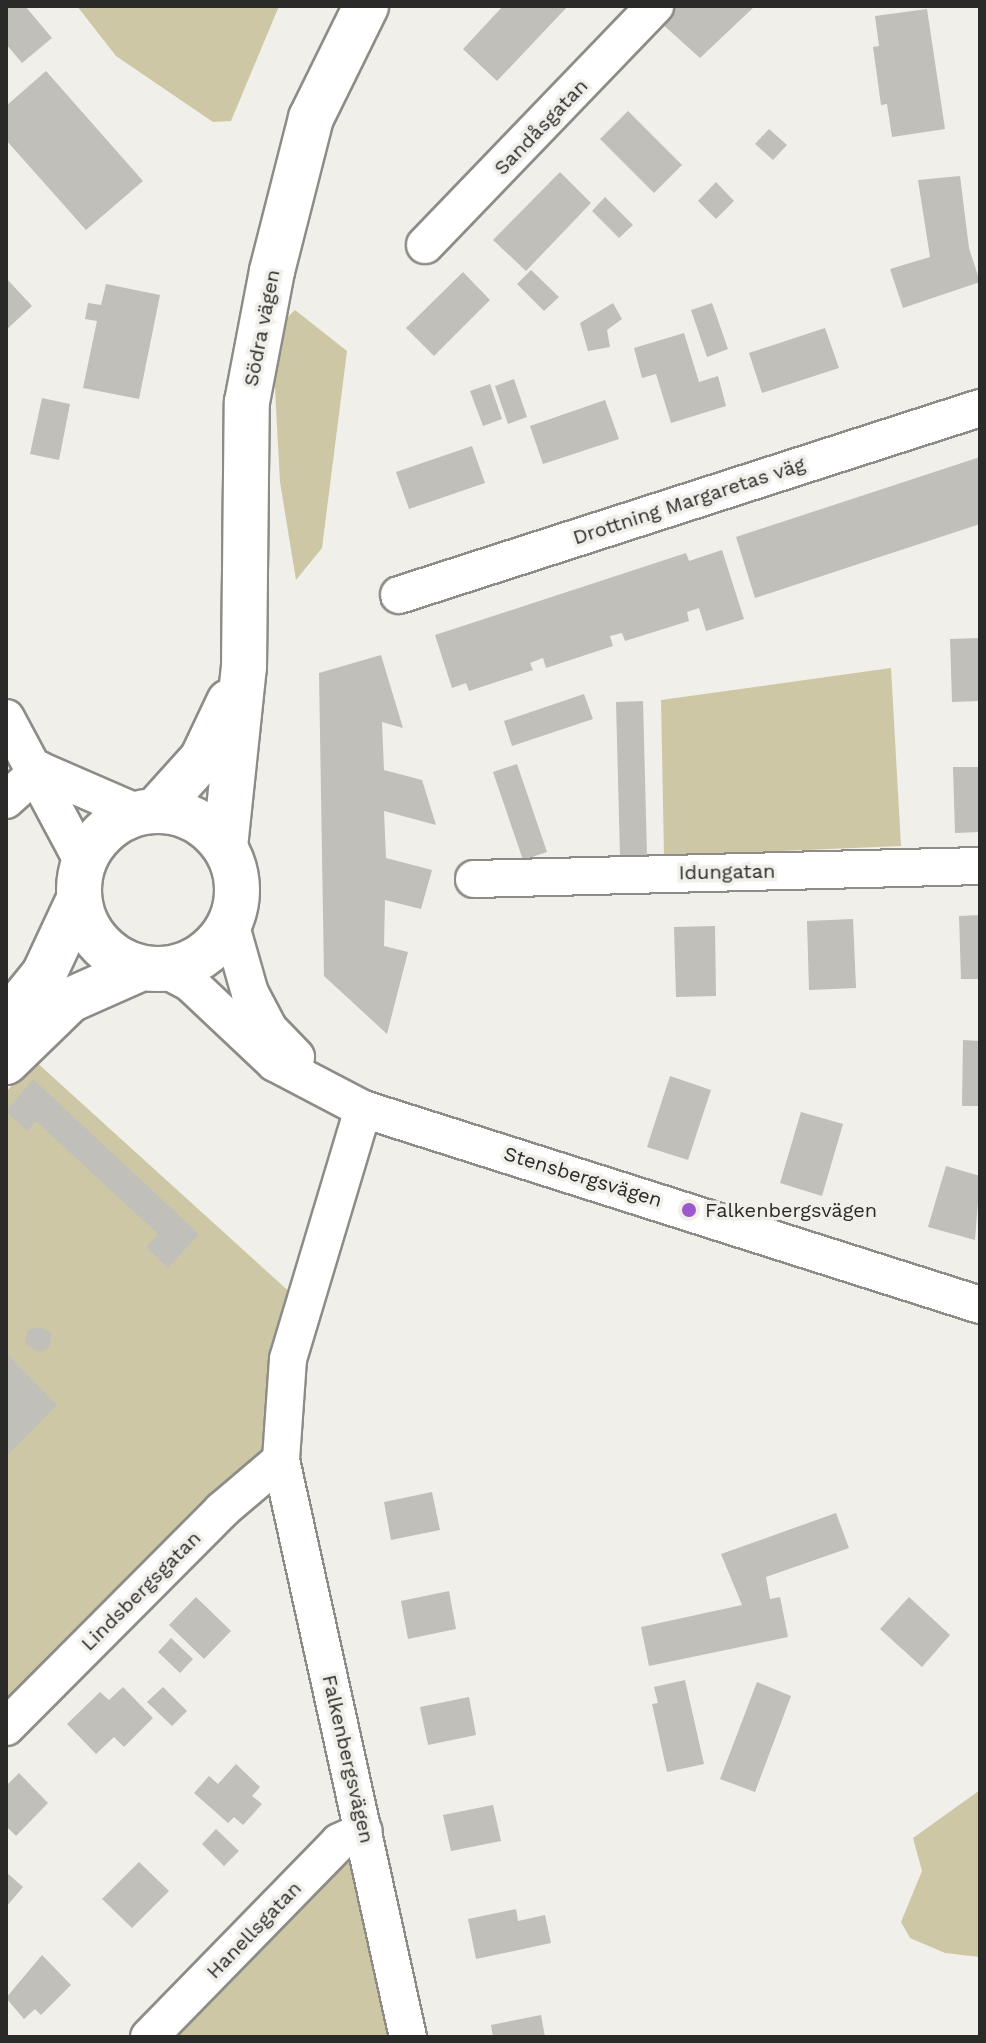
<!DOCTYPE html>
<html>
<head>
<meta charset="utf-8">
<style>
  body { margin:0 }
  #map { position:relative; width:986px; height:2043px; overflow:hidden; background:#f0efe9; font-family:"Work Sans",sans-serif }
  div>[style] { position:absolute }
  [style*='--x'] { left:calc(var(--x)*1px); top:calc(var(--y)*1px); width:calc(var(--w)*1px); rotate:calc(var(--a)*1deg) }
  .green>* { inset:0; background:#cec7a5 }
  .building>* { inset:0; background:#c0bfba }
  .roads { filter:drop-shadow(2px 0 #8d8c87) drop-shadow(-2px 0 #8d8c87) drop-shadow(0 2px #8d8c87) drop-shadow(0 -2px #8d8c87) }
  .minor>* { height:36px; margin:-18px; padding:0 18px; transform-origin:18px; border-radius:18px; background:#fff }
  .major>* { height:44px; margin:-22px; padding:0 22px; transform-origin:22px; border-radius:22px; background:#fff }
  .major>.ring { margin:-22px; padding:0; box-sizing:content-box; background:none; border:44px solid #fff; border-radius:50% }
  .dots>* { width:22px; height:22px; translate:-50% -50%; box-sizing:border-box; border:4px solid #f0efe9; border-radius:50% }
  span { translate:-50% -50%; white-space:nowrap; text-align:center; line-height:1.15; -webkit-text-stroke:7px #f0efe9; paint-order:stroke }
  .street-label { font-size:20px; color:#2a2a28 }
  .poi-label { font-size:20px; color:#2a2a28 }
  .left { translate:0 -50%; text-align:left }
  .frame { position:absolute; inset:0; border:8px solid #2a2a28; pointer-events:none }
</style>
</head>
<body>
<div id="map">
  <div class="green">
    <i style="clip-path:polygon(77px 6px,279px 6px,231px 121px,213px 122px,116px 56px)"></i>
    <i style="clip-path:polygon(295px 310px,347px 351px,322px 548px,296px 580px,280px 482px,272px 332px)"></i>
    <i style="clip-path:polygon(891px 668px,901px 846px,664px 856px,661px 700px)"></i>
    <i style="clip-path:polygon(34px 1060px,305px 1306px,281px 1460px,6px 1727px,6px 1092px)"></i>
    <i style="clip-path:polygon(980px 1790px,980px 1957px,945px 1953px,910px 1938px,901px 1922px,922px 1871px,913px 1838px)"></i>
    <i style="clip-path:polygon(351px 1857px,392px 2037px,169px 2037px,252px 1957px)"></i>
  </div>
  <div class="building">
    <i style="clip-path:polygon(6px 6px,25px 6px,52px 38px,22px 63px,6px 44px)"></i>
    <i style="clip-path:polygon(503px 6px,568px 6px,497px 81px,463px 49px)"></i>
    <i style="clip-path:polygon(675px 6px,755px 6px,700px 58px,660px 22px)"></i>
    <i style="clip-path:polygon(927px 9px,945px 129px,892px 137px,887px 104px,881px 105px,873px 47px,879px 46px,875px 16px)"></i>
    <i style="clip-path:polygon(46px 71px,143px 181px,86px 230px,6px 140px,6px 106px)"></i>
    <i style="clip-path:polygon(628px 111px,682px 165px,654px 193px,600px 139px)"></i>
    <i style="clip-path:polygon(769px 129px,787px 145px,773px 160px,755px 144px)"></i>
    <i style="clip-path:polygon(560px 172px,591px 203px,526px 271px,493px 240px)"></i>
    <i style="clip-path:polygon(960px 176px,969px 248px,980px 282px,903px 308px,890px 269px,930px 257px,918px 180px)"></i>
    <i style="clip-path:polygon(716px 182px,734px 201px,716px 219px,698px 201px)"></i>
    <i style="clip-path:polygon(605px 197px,633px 225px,619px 238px,592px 211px)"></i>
    <i style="clip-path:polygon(531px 270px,559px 297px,544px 311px,517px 284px)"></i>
    <i style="clip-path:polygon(463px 272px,490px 300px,434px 356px,406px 328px)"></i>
    <i style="clip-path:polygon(6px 278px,32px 306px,6px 330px)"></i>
    <i style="clip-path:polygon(106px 284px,160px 295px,139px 399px,83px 388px,97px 321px,85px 319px,88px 303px,101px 305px)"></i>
    <i style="clip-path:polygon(613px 303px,622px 319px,607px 330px,610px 347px,588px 351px,580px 323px)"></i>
    <i style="clip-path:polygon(712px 303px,728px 349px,707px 357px,691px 310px)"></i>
    <i style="clip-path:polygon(825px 328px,839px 368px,762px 393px,749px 353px)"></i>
    <i style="clip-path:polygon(684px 333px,699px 382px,718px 376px,726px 406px,671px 423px,656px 374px,642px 378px,634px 348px)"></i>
    <i style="clip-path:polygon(514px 379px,527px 417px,508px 424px,495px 386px)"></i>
    <i style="clip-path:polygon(490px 384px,502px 419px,483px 426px,470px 391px)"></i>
    <i style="clip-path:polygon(42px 398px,70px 404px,59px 460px,30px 454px)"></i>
    <i style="clip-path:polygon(605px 400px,619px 439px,543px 464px,530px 426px)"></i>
    <i style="clip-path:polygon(472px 446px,485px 483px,409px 509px,396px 472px)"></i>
    <i style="clip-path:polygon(980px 457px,980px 524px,755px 598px,736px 537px)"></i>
    <i style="clip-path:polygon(722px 550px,744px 619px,706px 631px,699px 608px,687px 612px,689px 621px,625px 641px,622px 633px,610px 636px,613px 646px,546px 668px,543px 658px,530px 663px,533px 670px,469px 691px,466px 683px,452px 688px,435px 635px,686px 553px,689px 561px)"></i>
    <i style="clip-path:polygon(980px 638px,980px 701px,952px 702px,950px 639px)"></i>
    <i style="clip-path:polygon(381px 655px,403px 728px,382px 722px,384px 770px,422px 780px,436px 825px,384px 811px,386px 858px,432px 870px,421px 909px,385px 900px,384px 946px,408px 952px,387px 1034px,324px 976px,319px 673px)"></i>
    <i style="clip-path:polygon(584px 694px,593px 719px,512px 746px,504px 721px)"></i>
    <i style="clip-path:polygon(643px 701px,647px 855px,620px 856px,616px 702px)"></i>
    <i style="clip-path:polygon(517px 764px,547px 852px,523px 860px,493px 772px)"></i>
    <i style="clip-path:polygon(953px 767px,980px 767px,980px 832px,955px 833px)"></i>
    <i style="clip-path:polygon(980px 915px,980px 979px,961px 979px,959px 916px)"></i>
    <i style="clip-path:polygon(853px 919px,856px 988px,809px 990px,807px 921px)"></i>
    <i style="clip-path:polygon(715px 926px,716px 996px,676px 997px,674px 927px)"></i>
    <i style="clip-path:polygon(963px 1040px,980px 1041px,980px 1106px,962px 1106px)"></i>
    <i style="clip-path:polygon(670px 1076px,711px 1090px,688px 1160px,647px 1147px)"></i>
    <i style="clip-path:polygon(33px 1079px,199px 1234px,168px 1268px,146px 1247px,158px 1234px,36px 1121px,27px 1131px,6px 1111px)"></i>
    <i style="clip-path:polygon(801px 1112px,843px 1124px,822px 1196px,780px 1183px)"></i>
    <i style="clip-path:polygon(946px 1166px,980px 1176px,975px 1240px,928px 1227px)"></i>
    <i style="clip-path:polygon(41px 1327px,52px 1334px,49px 1347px,39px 1353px,25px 1343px,28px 1330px)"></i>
    <i style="clip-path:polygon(6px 1353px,57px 1405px,6px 1457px)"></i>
    <i style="clip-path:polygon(432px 1492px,440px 1530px,391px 1540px,384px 1502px)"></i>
    <i style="clip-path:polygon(836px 1513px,849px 1548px,766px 1577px,770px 1599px,780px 1597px,788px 1637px,649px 1666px,641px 1627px,742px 1605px,721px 1554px)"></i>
    <i style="clip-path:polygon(449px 1591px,456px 1629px,408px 1639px,401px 1601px)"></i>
    <i style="clip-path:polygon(196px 1597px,231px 1631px,204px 1659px,169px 1625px)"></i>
    <i style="clip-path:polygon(909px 1597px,950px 1635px,922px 1667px,880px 1629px)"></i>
    <i style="clip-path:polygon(171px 1638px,193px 1659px,180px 1673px,158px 1652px)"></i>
    <i style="clip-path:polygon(685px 1680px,704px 1764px,667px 1772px,652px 1704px,658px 1703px,654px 1687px)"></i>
    <i style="clip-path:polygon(757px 1682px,791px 1696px,755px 1792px,720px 1779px)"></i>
    <i style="clip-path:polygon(123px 1687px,153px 1718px,124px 1747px,114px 1737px,96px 1754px,67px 1724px,100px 1692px,109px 1700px)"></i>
    <i style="clip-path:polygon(163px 1687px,187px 1711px,172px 1726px,147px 1702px)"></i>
    <i style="clip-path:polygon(469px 1697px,476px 1735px,428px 1745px,420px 1707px)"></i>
    <i style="clip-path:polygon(236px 1764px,260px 1787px,252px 1796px,262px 1804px,243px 1825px,234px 1817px,228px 1823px,194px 1793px,209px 1776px,218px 1784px)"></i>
    <i style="clip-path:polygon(19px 1773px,48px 1803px,16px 1836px,6px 1826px,6px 1786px)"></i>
    <i style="clip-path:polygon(493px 1805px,501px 1841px,451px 1851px,443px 1815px)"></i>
    <i style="clip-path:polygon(216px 1829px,239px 1851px,224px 1866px,202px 1844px)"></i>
    <i style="clip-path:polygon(139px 1862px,169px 1891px,132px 1928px,102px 1899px)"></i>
    <i style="clip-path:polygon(6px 1872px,23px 1887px,6px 1907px)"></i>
    <i style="clip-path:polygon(516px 1909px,518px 1921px,545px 1915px,551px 1943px,476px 1959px,468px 1919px)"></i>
    <i style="clip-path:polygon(42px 1955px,71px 1985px,41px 2015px,35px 2009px,24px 2019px,6px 1998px)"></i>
    <i style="clip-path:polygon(541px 2015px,545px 2037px,493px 2037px,491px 2025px)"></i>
  </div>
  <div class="roads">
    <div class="minor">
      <i style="--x:425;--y:245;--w:332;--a:-46.1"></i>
      <i style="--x:399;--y:595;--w:610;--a:-17.84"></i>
      <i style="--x:6;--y:718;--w:163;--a:61.9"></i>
      <i style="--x:39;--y:770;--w:108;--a:23.5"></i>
      <i style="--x:6;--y:800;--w:45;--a:-42.3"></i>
      <i style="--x:474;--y:879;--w:506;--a:-1.47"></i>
      <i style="--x:230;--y:923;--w:73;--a:74.1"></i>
      <i style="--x:250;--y:993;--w:41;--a:62.2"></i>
      <i style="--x:269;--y:1029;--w:39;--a:46"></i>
      <i style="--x:164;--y:969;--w:30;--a:28"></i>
      <i style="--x:190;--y:983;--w:117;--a:43.3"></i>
      <i style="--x:275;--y:1063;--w:99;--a:27.6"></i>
      <i style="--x:363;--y:1109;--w:647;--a:17.62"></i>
      <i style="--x:363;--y:1109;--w:261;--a:106.7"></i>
      <i style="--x:288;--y:1359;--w:101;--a:94"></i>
      <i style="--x:281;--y:1460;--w:591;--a:77.59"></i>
      <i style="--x:6;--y:1727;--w:306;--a:-45.1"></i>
      <i style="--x:222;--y:1510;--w:77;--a:-40.3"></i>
      <i style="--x:149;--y:2037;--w:272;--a:-45.7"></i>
      <i style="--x:339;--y:1842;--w:27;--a:-24"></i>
    </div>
    <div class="major">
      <i style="--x:156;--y:810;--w:69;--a:-48"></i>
      <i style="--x:202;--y:759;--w:63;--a:-64.7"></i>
      <i class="ring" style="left:79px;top:811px;width:114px;height:114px"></i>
      <i style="--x:225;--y:847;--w:181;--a:-84"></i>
      <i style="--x:244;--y:667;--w:265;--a:-89.4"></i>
      <i style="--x:247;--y:402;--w:133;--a:-79.2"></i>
      <i style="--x:272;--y:271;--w:158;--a:-75.7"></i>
      <i style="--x:311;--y:118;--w:125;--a:-63.8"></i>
      <i style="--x:6;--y:1021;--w:60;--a:-51"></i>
      <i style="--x:44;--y:974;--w:83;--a:-65"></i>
      <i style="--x:6;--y:1062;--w:89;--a:-44.1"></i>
      <i style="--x:70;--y:1000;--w:79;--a:-24"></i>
    </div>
  </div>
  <div class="dots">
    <i style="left:689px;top:1210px;background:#9c58cd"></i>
  </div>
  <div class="street-label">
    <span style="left:541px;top:127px;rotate:-46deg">Sandåsgatan</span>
    <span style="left:262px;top:328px;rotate:-79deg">Södra vägen</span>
    <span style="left:689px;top:501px;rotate:-18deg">Drottning Margaretas väg</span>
    <span style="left:727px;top:872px;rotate:-1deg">Idungatan</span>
    <span style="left:583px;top:1177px;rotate:17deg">Stensbergsvägen</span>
    <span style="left:141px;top:1591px;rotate:-45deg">Lindsbergsgatan</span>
    <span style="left:348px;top:1759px;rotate:77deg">Falkenbergsvägen</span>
    <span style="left:254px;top:1930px;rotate:-46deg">Hanellsgatan</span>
  </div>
  <div class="poi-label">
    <span class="left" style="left:705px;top:1210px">Falkenbergsvägen</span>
  </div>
  <div class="frame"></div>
</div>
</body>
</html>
